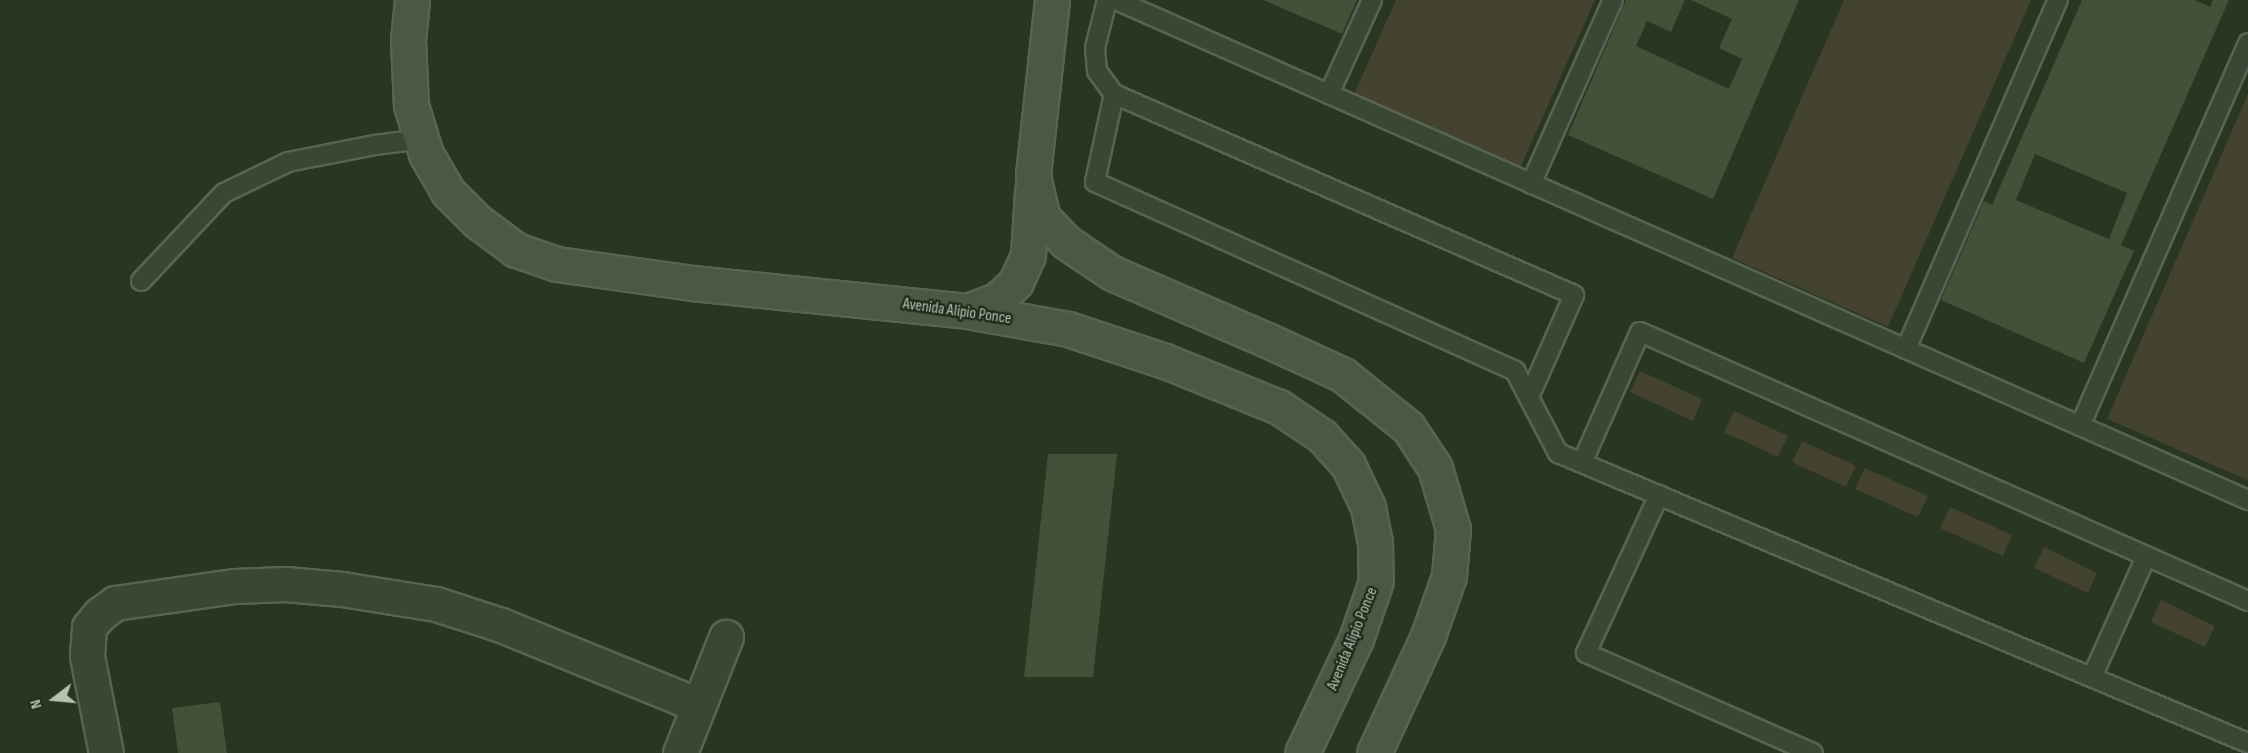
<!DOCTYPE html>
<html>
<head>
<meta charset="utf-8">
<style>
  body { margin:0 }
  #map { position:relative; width:2248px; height:753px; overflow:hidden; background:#283622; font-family:"Sofia Sans Condensed",sans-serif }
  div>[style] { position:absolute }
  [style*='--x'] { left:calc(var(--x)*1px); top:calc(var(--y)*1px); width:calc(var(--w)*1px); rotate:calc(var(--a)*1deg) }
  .green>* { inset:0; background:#444330 }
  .building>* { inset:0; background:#415239 }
  .roads { filter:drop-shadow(2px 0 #586453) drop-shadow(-2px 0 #586453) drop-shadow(0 2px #586453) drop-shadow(0 -2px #586453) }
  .service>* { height:18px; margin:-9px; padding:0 9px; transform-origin:9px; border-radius:9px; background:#3a4735 }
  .minor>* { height:33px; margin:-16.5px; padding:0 16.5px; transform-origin:16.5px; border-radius:16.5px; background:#3a4735 }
  .secondary>* { height:33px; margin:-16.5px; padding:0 16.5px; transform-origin:16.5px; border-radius:16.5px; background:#495943 }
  span { translate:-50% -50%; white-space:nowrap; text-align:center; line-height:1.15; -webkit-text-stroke:5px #202b1b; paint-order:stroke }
  .street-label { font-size:16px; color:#b5c3b0 }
  .north { position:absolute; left:24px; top:669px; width:60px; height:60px; -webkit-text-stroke:4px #202b1b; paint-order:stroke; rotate:254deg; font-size:16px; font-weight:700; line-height:24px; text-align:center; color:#b5c3b0 }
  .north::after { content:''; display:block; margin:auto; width:21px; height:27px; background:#b5c3b0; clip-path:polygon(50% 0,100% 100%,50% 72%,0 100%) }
</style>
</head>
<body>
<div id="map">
  <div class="green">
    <i style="clip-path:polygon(1396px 0,1595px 0,1521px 166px,1354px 94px)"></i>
    <i style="clip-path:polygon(1844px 0,2031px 0,1888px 327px,1732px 258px)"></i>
    <i style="clip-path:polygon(2248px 94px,2248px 480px,2107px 419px)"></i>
    <i style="clip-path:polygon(1640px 371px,1702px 399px,1693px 421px,1630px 392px)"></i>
    <i style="clip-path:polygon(1734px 411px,1788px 436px,1778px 457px,1724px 432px)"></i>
    <i style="clip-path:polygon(1802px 441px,1856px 466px,1846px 487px,1792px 462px)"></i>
    <i style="clip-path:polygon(1865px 468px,1928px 496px,1918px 517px,1855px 489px)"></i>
    <i style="clip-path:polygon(1950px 507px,2012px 535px,2003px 556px,1940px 528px)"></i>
    <i style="clip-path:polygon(2044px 547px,2097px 573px,2088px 593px,2034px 568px)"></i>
    <i style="clip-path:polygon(2161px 600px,2215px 626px,2205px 647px,2151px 622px)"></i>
  </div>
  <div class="building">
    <i style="clip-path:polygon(1263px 0,1357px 0,1342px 34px)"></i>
    <i style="clip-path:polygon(1626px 0,1685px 0,1671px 32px,1647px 21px,1636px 46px,1729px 89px,1742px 59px,1719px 48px,1732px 19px,1691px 0,1799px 0,1713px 199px,1568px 135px)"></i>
    <i style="clip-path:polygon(evenodd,2082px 0,2195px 0,2210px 7px,2213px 0,2229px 0,2121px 245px,2134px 251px,2084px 363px,1941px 300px,1984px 201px,1992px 205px,2082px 0,2035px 154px,2127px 193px,2109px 239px,2016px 200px,2035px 154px)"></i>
    <i style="clip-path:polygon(1048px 454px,1117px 454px,1093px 677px,1024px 677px)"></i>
    <i style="clip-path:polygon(220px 702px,227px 753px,178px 753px,172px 708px)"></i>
  </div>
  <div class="roads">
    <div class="service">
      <i style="--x:1107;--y:0;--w:49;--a:104"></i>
      <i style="--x:1095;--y:48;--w:23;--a:85"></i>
      <i style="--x:1097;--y:71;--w:29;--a:54"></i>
      <i style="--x:1114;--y:94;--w:502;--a:23.6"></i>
      <i style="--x:1574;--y:295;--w:111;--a:113.8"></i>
      <i style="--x:1116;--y:0;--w:1238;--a:23.83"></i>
      <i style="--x:1114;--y:94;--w:90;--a:102.2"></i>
      <i style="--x:1095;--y:182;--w:461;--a:24.2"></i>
      <i style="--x:1515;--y:371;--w:93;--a:62.3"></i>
      <i style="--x:1558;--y:453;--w:748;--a:22.8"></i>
      <i style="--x:1329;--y:94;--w:103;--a:-65.4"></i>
      <i style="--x:1531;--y:184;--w:201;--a:-66"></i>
      <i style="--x:141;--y:281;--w:121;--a:-46.7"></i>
      <i style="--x:224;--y:193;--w:71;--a:-25.8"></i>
      <i style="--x:288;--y:162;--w:89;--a:-11.1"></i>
      <i style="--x:375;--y:145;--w:47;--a:-7.3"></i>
      <i style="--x:1906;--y:349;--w:381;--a:-66.5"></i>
      <i style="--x:2080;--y:426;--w:418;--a:-66.3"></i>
      <i style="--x:1582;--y:463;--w:143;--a:-66.1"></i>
      <i style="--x:1640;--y:332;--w:665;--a:23.87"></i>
      <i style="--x:1659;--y:495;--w:174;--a:114.8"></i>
      <i style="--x:1586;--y:653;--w:248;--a:23.8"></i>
      <i style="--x:2092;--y:677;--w:132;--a:-65.8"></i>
    </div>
    <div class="minor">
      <i style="--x:106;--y:753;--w:99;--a:-101.1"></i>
      <i style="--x:87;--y:656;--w:29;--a:-86"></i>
      <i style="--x:89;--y:627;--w:17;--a:-50"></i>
      <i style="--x:100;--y:614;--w:19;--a:-36"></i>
      <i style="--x:115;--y:603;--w:121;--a:-8.1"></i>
      <i style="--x:235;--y:586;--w:50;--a:-2.3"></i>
      <i style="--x:285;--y:584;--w:57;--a:5"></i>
      <i style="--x:342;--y:589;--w:95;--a:9.1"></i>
      <i style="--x:436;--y:604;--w:68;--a:17.9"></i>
      <i style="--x:501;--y:625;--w:213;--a:22.1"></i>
      <i style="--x:680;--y:753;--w:125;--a:-68.4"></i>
    </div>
    <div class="secondary">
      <i style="--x:412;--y:0;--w:40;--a:95.7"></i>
      <i style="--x:408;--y:40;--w:65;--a:87.4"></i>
      <i style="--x:411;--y:105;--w:51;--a:73"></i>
      <i style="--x:426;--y:154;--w:44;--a:59.9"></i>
      <i style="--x:448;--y:192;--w:41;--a:45"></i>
      <i style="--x:477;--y:221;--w:49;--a:36.6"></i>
      <i style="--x:516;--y:250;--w:43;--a:18.9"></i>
      <i style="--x:557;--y:264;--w:136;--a:8"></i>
      <i style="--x:692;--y:283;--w:276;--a:5.8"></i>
      <i style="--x:967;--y:311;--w:103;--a:10.1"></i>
      <i style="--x:1068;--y:329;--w:102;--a:18.3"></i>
      <i style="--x:1165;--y:361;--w:123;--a:22"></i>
      <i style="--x:1279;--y:407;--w:52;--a:34"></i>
      <i style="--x:1322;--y:436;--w:39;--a:48"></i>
      <i style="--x:1348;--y:465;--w:47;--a:64.5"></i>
      <i style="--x:1368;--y:507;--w:36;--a:79"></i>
      <i style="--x:1375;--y:542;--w:39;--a:89"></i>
      <i style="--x:1376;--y:581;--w:61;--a:109"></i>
      <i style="--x:1356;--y:639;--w:126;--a:115.3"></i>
      <i style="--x:1052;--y:0;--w:177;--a:96.2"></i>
      <i style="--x:1033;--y:176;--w:43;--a:76.6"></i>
      <i style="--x:1043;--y:218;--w:33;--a:46"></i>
      <i style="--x:1066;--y:242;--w:55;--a:34"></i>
      <i style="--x:1112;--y:273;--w:169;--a:23.4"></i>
      <i style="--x:1267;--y:340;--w:84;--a:24.7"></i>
      <i style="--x:1343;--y:375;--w:83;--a:38.7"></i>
      <i style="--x:1408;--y:427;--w:49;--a:56.6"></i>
      <i style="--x:1435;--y:468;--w:64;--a:73.6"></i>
      <i style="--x:1453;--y:529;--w:47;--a:94.9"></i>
      <i style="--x:1449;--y:576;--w:64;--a:109.3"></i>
      <i style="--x:1428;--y:636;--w:129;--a:114.8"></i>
      <i style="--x:967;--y:311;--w:32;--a:-20"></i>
      <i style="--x:997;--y:300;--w:26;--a:-43"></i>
      <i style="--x:1016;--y:282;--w:30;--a:-66"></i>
      <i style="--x:1028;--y:255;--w:64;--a:-86.4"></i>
    </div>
  </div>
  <div class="street-label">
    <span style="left:957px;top:312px;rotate:8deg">Avenida Alipio Ponce</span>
    <span style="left:1353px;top:639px;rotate:-68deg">Avenida Alipio Ponce</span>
  </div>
  <div class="north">N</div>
</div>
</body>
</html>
